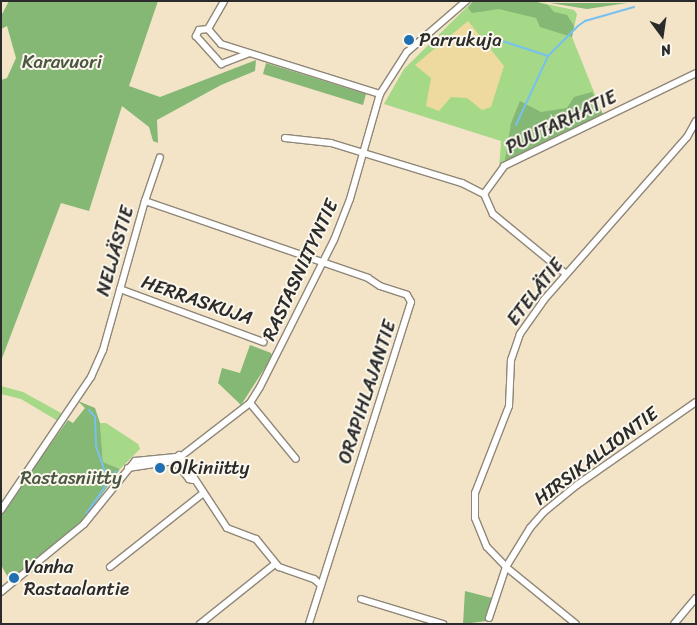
<!DOCTYPE html>
<html>
<head>
<meta charset="utf-8">
<style>
  body { margin:0 }
  #map { position:relative; width:697px; height:625px; overflow:hidden; background:#f3e3c7; font-family:Sriracha,sans-serif }
  div>[style] { position:absolute }
  [style*='--x'] { left:calc(var(--x)*1px); top:calc(var(--y)*1px); width:calc(var(--w)*1px); rotate:calc(var(--a)*1deg) }
  .green>* { inset:0; background:#a5d887 }
  .forest>* { inset:0; background:#84b874 }
  .sand>* { inset:0; background:#eeda9e }
  .stream>* { height:2px; margin:-1px; padding:0 1px; transform-origin:1px; border-radius:1px; background:#76c1ef }
  .roads { filter:drop-shadow(1px 0 #8f8779) drop-shadow(-1px 0 #8f8779) drop-shadow(0 1px #8f8779) drop-shadow(0 -1px #8f8779) }
  .minor>* { height:6px; margin:-3px; padding:0 3px; transform-origin:3px; border-radius:3px; background:#fff }
  .dots>* { width:14px; height:14px; translate:-50% -50%; box-sizing:border-box; border:2px solid #fbf7ec; border-radius:50% }
  span { translate:-50% -50%; white-space:nowrap; text-align:center; line-height:1.15; -webkit-text-stroke:4px #fbf7ec; paint-order:stroke }
  .poi-label { font-size:19px; color:#2b2b2b }
  .left { translate:0 -50%; text-align:left }
  .park-label { font-size:19px; color:#4a5642 }
  .street-label { font-size:19px; color:#2b2b2b }
  .frame { position:absolute; inset:0; border:2px solid #2b2b2b; pointer-events:none }
  .north { position:absolute; left:637px; top:10px; width:50px; height:50px; -webkit-text-stroke:4px #fbf7ec; paint-order:stroke; rotate:166deg; font-size:14px; font-weight:700; line-height:20px; text-align:center; color:#2b2b2b }
  .north::after { content:''; display:block; margin:auto; width:18px; height:22px; background:#2b2b2b; clip-path:polygon(50% 0,100% 100%,50% 72%,0 100%) }
</style>
</head>
<body>
<div id="map">
  <div class="green">
    <i style="clip-path:polygon(473px 1px,533px 1px,574px 10px,577px 14px,572px 37px,604px 117px,499px 170px,501px 141px,384px 104px,404px 69px)"></i>
    <i style="clip-path:polygon(1px 386px,23px 392px,61px 413px,58px 421px,21px 399px,1px 394px)"></i>
    <i style="clip-path:polygon(100px 423px,106px 423px,138px 444px,140px 449px,120px 469px,103px 462px)"></i>
  </div>
  <div class="forest">
    <i style="clip-path:polygon(9px 1px,158px 1px,129px 86px,160px 97px,256px 60px,255px 71px,221px 85px,157px 120px,158px 143px,153px 141px,149px 127px,122px 106px,89px 211px,61px 203px,1px 361px,1px 80px,7px 78px,16px 58px,7px 26px,1px 29px,1px 16px)"></i>
    <i style="clip-path:polygon(473px 1px,532px 1px,548px 5px,554px 12px,567px 15px,574px 26px,572px 37px,540px 27px,536px 18px,499px 9px,472px 13px,468px 8px)"></i>
    <i style="clip-path:polygon(550px 3px,627px 3px,587px 9px)"></i>
    <i style="clip-path:polygon(266px 63px,366px 94px,363px 105px,263px 74px)"></i>
    <i style="clip-path:polygon(592px 92px,604px 117px,504px 166px,511px 123px,520px 101px,541px 112px,567px 108px,574px 97px)"></i>
    <i style="clip-path:polygon(250px 345px,271px 353px,272px 357px,241px 405px,218px 383px,222px 368px,240px 373px)"></i>
    <i style="clip-path:polygon(78px 401px,95px 408px,100px 423px,103px 462px,120px 469px,84px 519px,10px 581px,1px 565px,1px 513px,68px 420px,73px 423px,85px 408px)"></i>
    <i style="clip-path:polygon(465px 591px,492px 598px,486px 621px,463px 624px)"></i>
  </div>
  <div class="sand">
    <i style="clip-path:polygon(468px 21px,504px 66px,491px 107px,482px 110px,467px 98px,451px 97px,439px 111px,426px 106px,431px 78px,415px 65px)"></i>
  </div>
  <div class="stream">
    <i style="--x:493;--y:38;--w:58;--a:18.1"></i>
    <i style="--x:516;--y:125;--w:76;--a:-65.1"></i>
    <i style="--x:548;--y:56;--w:42;--a:-45"></i>
    <i style="--x:578;--y:26;--w:9;--a:-36"></i>
    <i style="--x:585;--y:21;--w:51;--a:-15.9"></i>
    <i style="--x:89;--y:410;--w:9;--a:49"></i>
    <i style="--x:95;--y:417;--w:29;--a:88"></i>
    <i style="--x:96;--y:446;--w:39;--a:71"></i>
    <i style="--x:86;--y:514;--w:52;--a:-55.1"></i>
  </div>
  <div class="roads">
    <div class="minor">
      <i style="--x:208;--y:29;--w:20;--a:49"></i>
      <i style="--x:221;--y:44;--w:167;--a:17.5"></i>
      <i style="--x:208;--y:29;--w:9;--a:174"></i>
      <i style="--x:199;--y:30;--w:7;--a:117"></i>
      <i style="--x:196;--y:36;--w:38;--a:48"></i>
      <i style="--x:221;--y:64;--w:30;--a:-21"></i>
      <i style="--x:208;--y:29;--w:32;--a:-60"></i>
      <i style="--x:696;--y:121;--w:18;--a:119"></i>
      <i style="--x:687;--y:137;--w:217;--a:131.3"></i>
      <i style="--x:544;--y:300;--w:42;--a:125.2"></i>
      <i style="--x:520;--y:334;--w:28;--a:109"></i>
      <i style="--x:511;--y:360;--w:46;--a:92.5"></i>
      <i style="--x:509;--y:406;--w:93;--a:111.3"></i>
      <i style="--x:475;--y:493;--w:25;--a:90"></i>
      <i style="--x:475;--y:518;--w:31;--a:68"></i>
      <i style="--x:487;--y:547;--w:28;--a:46"></i>
      <i style="--x:506;--y:567;--w:46;--a:-58.4"></i>
      <i style="--x:530;--y:528;--w:21;--a:-49"></i>
      <i style="--x:544;--y:512;--w:43;--a:-39.3"></i>
      <i style="--x:577;--y:485;--w:145;--a:-34.9"></i>
      <i style="--x:285;--y:138;--w:46;--a:6.2"></i>
      <i style="--x:331;--y:143;--w:137;--a:17"></i>
      <i style="--x:462;--y:183;--w:25;--a:27"></i>
      <i style="--x:484;--y:194;--w:34;--a:-54"></i>
      <i style="--x:504;--y:166;--w:213;--a:-25.8"></i>
      <i style="--x:484;--y:194;--w:22;--a:66"></i>
      <i style="--x:493;--y:214;--w:94;--a:39.4"></i>
      <i style="--x:145;--y:201;--w:46;--a:-71.2"></i>
      <i style="--x:120;--y:289;--w:153;--a:20.3"></i>
      <i style="--x:250;--y:403;--w:72;--a:50.6"></i>
      <i style="--x:179;--y:455;--w:87;--a:56.7"></i>
      <i style="--x:227;--y:528;--w:31;--a:21"></i>
      <i style="--x:256;--y:539;--w:36;--a:51"></i>
      <i style="--x:279;--y:567;--w:37;--a:19"></i>
      <i style="--x:314;--y:579;--w:9;--a:41"></i>
      <i style="--x:175;--y:461;--w:95;--a:-37.7"></i>
      <i style="--x:250;--y:403;--w:19;--a:-58"></i>
      <i style="--x:260;--y:387;--w:165;--a:-63.3"></i>
      <i style="--x:334;--y:240;--w:44;--a:-68.7"></i>
      <i style="--x:350;--y:199;--w:109;--a:-74.1"></i>
      <i style="--x:380;--y:94;--w:50;--a:-57.3"></i>
      <i style="--x:407;--y:52;--w:78;--a:-40.8"></i>
      <i style="--x:175;--y:461;--w:23;--a:52"></i>
      <i style="--x:189;--y:479;--w:4;--a:14"></i>
      <i style="--x:128;--y:468;--w:48;--a:-8.5"></i>
      <i style="--x:1;--y:510;--w:161;--a:-55.9"></i>
      <i style="--x:91;--y:377;--w:30;--a:-66"></i>
      <i style="--x:103;--y:350;--w:155;--a:-74.3"></i>
      <i style="--x:145;--y:201;--w:236;--a:19"></i>
      <i style="--x:368;--y:278;--w:14;--a:34"></i>
      <i style="--x:380;--y:286;--w:28;--a:18"></i>
      <i style="--x:407;--y:295;--w:8;--a:60"></i>
      <i style="--x:411;--y:302;--w:338;--a:107.6"></i>
      <i style="--x:110;--y:567;--w:117;--a:-38.4"></i>
      <i style="--x:1;--y:592;--w:107;--a:-39.3"></i>
      <i style="--x:84;--y:524;--w:81;--a:-51"></i>
      <i style="--x:135;--y:461;--w:41;--a:-5.6"></i>
      <i style="--x:361;--y:599;--w:86;--a:17"></i>
      <i style="--x:489;--y:618;--w:54;--a:-71.6"></i>
      <i style="--x:506;--y:567;--w:90;--a:39.2"></i>
      <i style="--x:200;--y:624;--w:96;--a:-38.7"></i>
      <i style="--x:674;--y:624;--w:34;--a:-50"></i>
    </div>
  </div>
  <div class="dots">
    <i style="left:409px;top:40px;background:#1f6fb2"></i>
    <i style="left:160px;top:468px;background:#1f6fb2"></i>
    <i style="left:14px;top:578px;background:#1f6fb2"></i>
  </div>
  <div class="poi-label">
    <span class="left" style="left:419px;top:40px">Parrukuja</span>
    <span class="left" style="left:170px;top:468px">Olkiniitty</span>
    <span class="left" style="left:24px;top:578px">Vanha<br>Rastaalantie</span>
  </div>
  <div class="park-label">
    <span style="left:62px;top:62px">Karavuori</span>
    <span style="left:71px;top:478px">Rastasniitty</span>
  </div>
  <div class="street-label">
    <span style="left:561px;top:122px;rotate:-26deg">PUUTARHATIE</span>
    <span style="left:115px;top:251px;rotate:-74deg">NELJÄSTIE</span>
    <span style="left:300px;top:270px;rotate:-65deg">RASTASNIITYNTIE</span>
    <span style="left:535px;top:292px;rotate:-52deg">ETELÄTIE</span>
    <span style="left:197px;top:300px;rotate:19deg">HERRASKUJA</span>
    <span style="left:367px;top:392px;rotate:-72deg">ORAPIHLAJANTIE</span>
    <span style="left:596px;top:456px;rotate:-37deg">HIRSIKALLIONTIE</span>
  </div>
  <div class="frame"></div>
  <div class="north">N</div>
</div>
</body>
</html>
